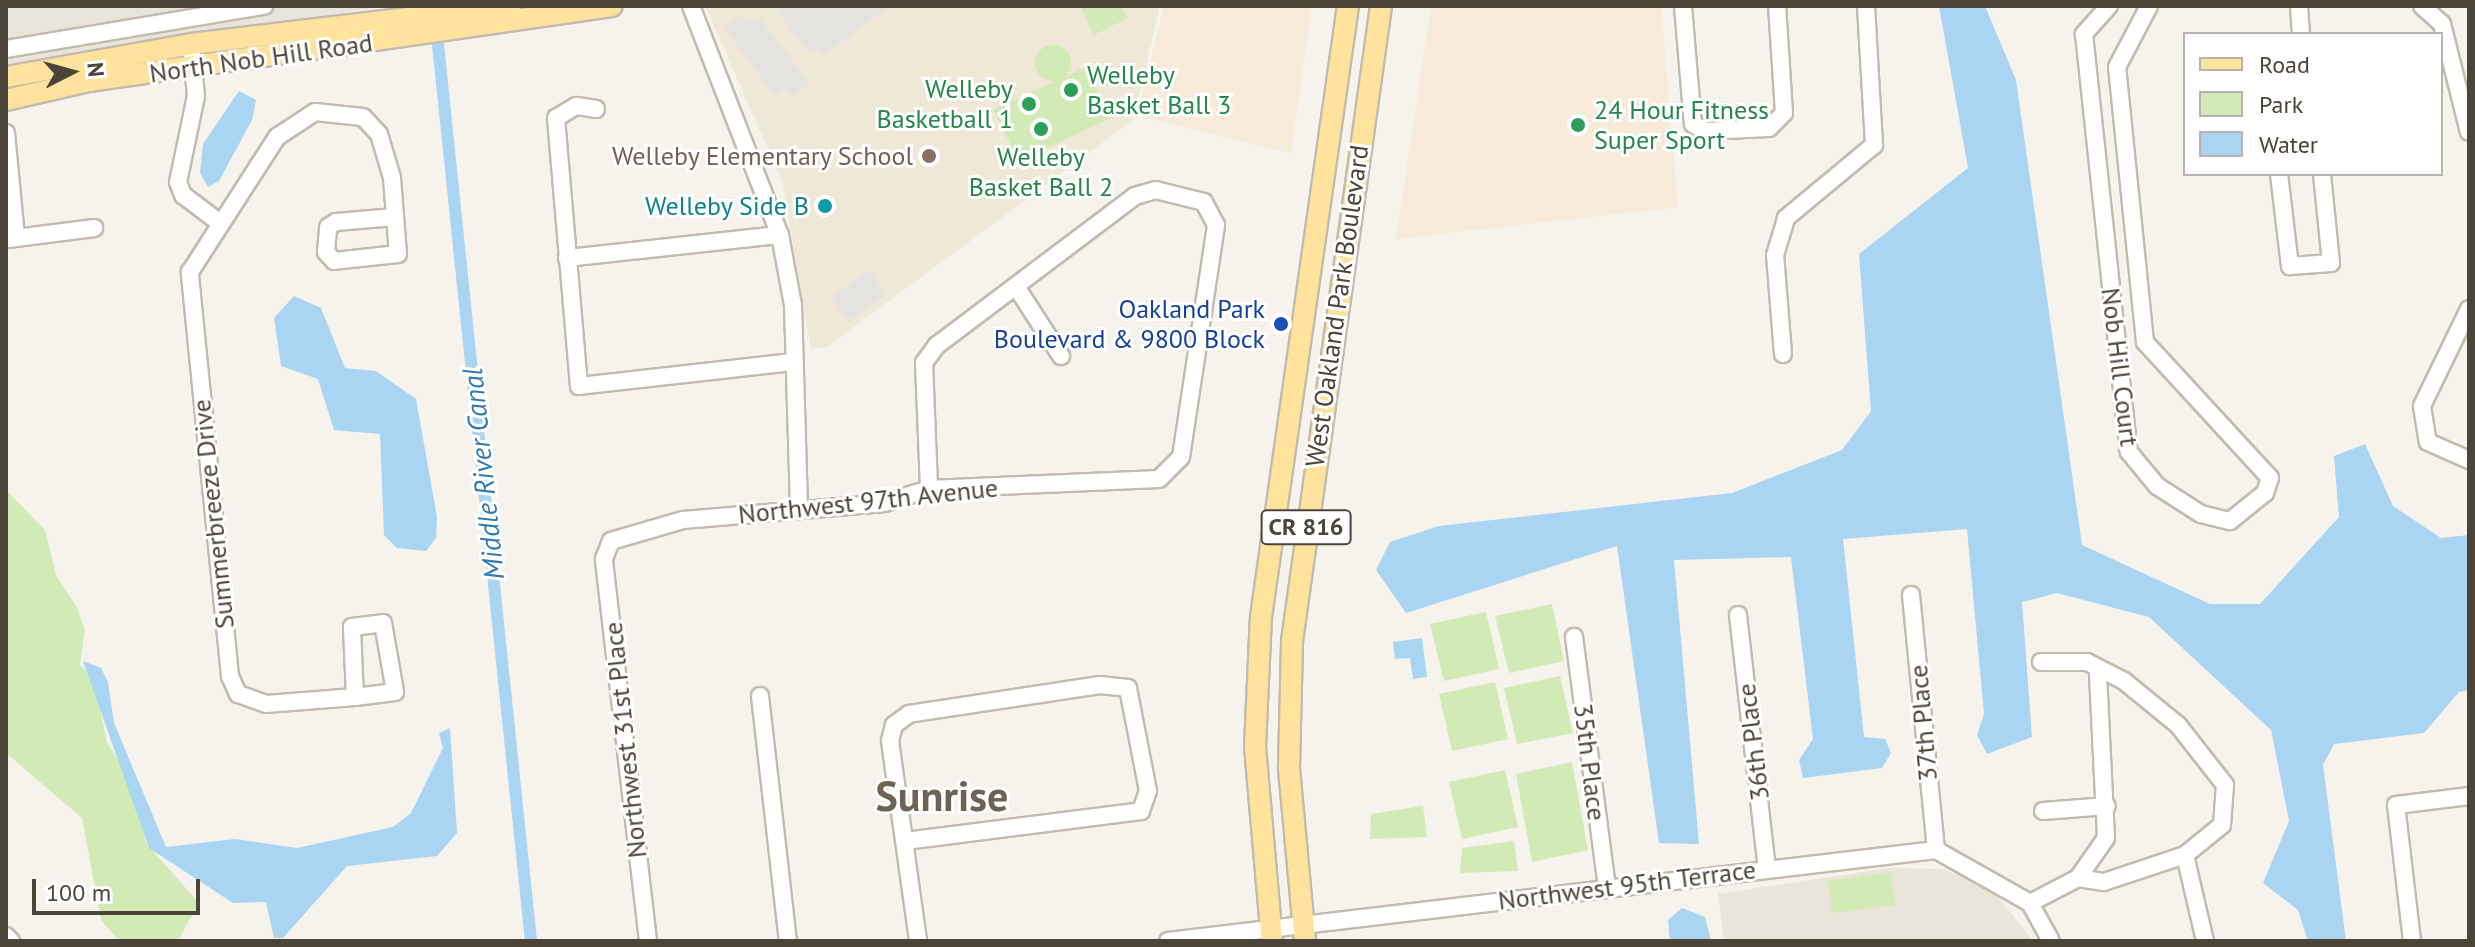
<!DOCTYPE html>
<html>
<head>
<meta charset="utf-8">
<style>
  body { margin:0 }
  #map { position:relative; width:2475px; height:947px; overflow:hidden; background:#f6f3ec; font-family:"PT Sans",sans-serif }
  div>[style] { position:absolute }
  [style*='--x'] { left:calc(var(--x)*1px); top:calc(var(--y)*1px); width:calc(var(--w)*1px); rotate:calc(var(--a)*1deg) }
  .residential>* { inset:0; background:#eae5da }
  .commercial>* { inset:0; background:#f7ead8 }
  .education>* { inset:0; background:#efe8d6 }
  .green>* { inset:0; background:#d2eab5 }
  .round { border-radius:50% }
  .parking>* { inset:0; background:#e5e3e0 }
  .water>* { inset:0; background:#a9d4f2 }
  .canal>* { height:12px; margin:-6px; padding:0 6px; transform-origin:6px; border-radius:6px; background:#a9d4f2 }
  .roads { filter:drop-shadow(2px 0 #c2bbae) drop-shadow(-2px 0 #c2bbae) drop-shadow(0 2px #c2bbae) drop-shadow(0 -2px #c2bbae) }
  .minor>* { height:16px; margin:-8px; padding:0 8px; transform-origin:8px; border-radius:8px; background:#fff }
  .major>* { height:20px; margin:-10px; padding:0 10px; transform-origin:10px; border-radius:10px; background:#ffe39c }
  .dots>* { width:22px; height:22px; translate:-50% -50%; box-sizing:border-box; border:4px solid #fff; border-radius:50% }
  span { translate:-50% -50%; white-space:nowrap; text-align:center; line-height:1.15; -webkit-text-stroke:6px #fff; paint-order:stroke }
  .shield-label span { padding:2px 6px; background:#fff; border:2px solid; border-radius:6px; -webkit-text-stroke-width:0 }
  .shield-label { font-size:24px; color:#4b4439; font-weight:700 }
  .street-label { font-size:26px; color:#4b4439 }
  .leisure-label { font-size:26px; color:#27864d }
  .left { translate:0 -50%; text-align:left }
  .right { translate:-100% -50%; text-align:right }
  .education-label { font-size:26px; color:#785e54 }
  .culture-label { font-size:26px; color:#0d838f }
  .transit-label { font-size:26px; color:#164399 }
  .water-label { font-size:28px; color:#2e7ab2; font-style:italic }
  .town-label { font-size:42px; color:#6e6250; font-weight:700 }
  .frame { position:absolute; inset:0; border:8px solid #4b4439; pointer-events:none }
  .legend { position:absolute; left:2183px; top:32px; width:260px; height:144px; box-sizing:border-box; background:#fff; border:2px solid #b7b4b0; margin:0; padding:10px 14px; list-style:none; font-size:24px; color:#4b4439 }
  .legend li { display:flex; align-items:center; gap:16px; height:40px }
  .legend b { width:40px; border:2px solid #b7b4b0 }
  .north { position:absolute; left:32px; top:32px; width:80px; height:80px; -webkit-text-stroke:6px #fff; paint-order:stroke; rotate:84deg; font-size:22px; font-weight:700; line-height:32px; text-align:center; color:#4b4439 }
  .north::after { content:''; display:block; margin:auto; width:28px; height:36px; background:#4b4439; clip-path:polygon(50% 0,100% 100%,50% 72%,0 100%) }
  .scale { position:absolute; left:32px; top:879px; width:168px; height:36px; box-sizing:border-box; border:4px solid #4b4439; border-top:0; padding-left:10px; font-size:24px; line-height:28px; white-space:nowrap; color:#4b4439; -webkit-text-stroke:6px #fff; paint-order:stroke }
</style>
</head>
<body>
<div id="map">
  <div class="residential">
    <i style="clip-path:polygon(6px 6px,384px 6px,6px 70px)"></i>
    <i style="clip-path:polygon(1889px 868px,1943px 869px,1976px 883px,2000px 899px,2033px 941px,1724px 941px,1718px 894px)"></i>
  </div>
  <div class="commercial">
    <i style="clip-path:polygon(1164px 6px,1312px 6px,1291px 153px,1137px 116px)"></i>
    <i style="clip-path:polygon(1431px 6px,1661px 6px,1678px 207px,1396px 239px)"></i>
  </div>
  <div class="education">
    <i style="clip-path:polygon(705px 6px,1160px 6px,1133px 120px,827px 347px,811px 348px,782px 180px)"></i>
  </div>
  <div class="green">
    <i style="clip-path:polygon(1080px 6px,1121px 6px,1128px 18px,1094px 35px)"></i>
    <i class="round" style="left:1035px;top:45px;width:36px;height:36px"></i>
    <i style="clip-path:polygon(1086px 67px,1110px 118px,1019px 162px,993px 110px)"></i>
    <i style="clip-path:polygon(6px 490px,45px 530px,56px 575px,76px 606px,85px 629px,80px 665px,94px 678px,107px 743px,128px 775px,146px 843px,199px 903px,178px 941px,119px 941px,101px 920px,82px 818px,6px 753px)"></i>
    <i style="clip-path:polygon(1552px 604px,1564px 661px,1509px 673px,1495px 616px)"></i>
    <i style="clip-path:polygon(1486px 612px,1499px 669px,1444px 681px,1430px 624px)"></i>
    <i style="clip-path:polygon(1560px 676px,1573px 733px,1517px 744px,1504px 688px)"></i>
    <i style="clip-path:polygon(1495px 682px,1508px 739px,1452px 751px,1439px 694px)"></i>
    <i style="clip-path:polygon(1572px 762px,1588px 850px,1532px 862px,1516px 774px)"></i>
    <i style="clip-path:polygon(1505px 770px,1518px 827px,1462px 839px,1449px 782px)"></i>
    <i style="clip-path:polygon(1423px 806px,1427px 837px,1370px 839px,1371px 814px)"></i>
    <i style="clip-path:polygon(1514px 841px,1518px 871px,1460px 873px,1462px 848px)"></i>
    <i style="clip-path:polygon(1891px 873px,1895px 905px,1832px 913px,1828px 880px)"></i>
  </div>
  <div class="parking">
    <i style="clip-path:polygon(782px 6px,890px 6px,823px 56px,817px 48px,809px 53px,777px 10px)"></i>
    <i style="clip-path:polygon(741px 14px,748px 24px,759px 17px,810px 84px,792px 98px,785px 89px,775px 97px,724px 28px)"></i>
    <i style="clip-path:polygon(869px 270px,886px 294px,848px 322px,831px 297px)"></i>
  </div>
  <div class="water">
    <i style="clip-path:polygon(1939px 6px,1985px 6px,2016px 80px,2082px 545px,2210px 604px,2260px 604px,2339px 517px,2334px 456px,2365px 444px,2393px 506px,2441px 538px,2469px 535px,2469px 690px,2459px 692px,2424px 733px,2334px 744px,2323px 765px,2346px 941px,2308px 941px,2298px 910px,2263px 883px,2289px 821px,2271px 730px,2149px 617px,2057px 593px,2022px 602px,2032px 737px,1987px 754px,1977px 735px,1984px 714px,1967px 529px,1843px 539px,1864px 737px,1885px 739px,1891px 753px,1882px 768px,1803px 778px,1799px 760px,1813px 739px,1791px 557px,1674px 560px,1699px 844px,1659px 843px,1617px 546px,1406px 613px,1376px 570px,1390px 542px,1439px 526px,1732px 493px,1842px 450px,1871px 411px,1859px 254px,1968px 168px)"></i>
    <i style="clip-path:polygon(239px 91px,256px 100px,252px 120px,219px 181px,208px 187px,200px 173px,203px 144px)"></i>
    <i style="clip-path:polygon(294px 296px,321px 308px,345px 368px,376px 371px,416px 399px,437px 517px,436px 538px,426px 551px,397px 548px,384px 535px,380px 434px,334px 430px,318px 379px,281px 366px,274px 318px)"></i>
    <i style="clip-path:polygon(1422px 638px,1427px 677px,1413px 679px,1410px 658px,1395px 659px,1393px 642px)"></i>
    <i style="clip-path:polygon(83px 661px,101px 668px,108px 682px,114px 723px,166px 847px,235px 839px,297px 848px,393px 827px,411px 813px,443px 748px,439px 733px,450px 728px,457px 833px,437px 856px,347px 866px,283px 938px,274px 938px,266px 902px,233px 903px,149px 848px)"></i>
    <i style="clip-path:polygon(1682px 908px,1705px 917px,1711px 941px,1670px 941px,1668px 920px)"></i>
  </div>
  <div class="canal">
    <i style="--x:436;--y:25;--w:921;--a:84.08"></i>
  </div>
  <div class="roads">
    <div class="minor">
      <i style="--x:691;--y:6;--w:246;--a:68.8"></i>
      <i style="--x:780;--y:235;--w:71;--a:79.5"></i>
      <i style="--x:793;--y:305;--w:203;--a:88.3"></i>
      <i style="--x:1683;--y:6;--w:118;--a:85.2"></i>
      <i style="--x:1693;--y:124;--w:14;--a:30"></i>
      <i style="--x:1705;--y:131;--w:64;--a:-2.7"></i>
      <i style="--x:1769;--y:128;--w:21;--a:-45"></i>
      <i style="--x:1784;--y:113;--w:107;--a:-93.7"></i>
      <i style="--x:2109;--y:6;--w:38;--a:132"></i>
      <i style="--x:2084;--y:34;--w:420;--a:83.9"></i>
      <i style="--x:2129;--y:452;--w:44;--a:50.5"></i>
      <i style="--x:2157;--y:486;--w:52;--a:32.5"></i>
      <i style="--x:2201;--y:514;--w:30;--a:14"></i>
      <i style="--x:2230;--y:521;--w:45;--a:-38.7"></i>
      <i style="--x:2265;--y:493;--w:16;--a:-72"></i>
      <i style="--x:2270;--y:478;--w:185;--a:-132.6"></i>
      <i style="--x:2145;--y:342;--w:276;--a:-95.8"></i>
      <i style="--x:2117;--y:67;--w:69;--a:-62.3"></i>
      <i style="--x:2299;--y:6;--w:28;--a:86"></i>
      <i style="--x:2422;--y:6;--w:27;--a:42"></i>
      <i style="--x:2442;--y:24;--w:111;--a:76"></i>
      <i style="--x:6;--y:49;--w:262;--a:-9.5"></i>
      <i style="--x:192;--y:55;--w:41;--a:84.4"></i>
      <i style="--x:196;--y:96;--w:88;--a:101.8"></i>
      <i style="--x:178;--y:182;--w:14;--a:69"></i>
      <i style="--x:183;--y:195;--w:46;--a:37.1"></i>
      <i style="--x:596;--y:109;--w:20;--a:-171"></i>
      <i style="--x:576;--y:106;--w:23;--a:149"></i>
      <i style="--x:556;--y:118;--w:269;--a:85.1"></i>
      <i style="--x:579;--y:386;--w:216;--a:-6.4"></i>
      <i style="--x:6;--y:133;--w:104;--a:84.5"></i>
      <i style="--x:2279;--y:174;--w:93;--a:83.2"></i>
      <i style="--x:2290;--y:266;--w:41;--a:-4.2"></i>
      <i style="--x:2331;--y:263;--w:89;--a:-95.8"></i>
      <i style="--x:8;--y:239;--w:87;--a:-7.3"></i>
      <i style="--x:567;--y:258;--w:214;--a:-6.2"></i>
      <i style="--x:1017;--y:288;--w:81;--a:57.1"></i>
      <i style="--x:2469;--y:309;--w:108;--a:115.9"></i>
      <i style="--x:2422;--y:406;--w:36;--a:81"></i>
      <i style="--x:2428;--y:442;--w:45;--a:23.7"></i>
      <i style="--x:1783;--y:354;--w:99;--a:-94.6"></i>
      <i style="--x:1775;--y:255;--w:39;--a:-73"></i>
      <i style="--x:1786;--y:218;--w:114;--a:-39.7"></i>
      <i style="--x:1874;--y:145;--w:139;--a:-93.3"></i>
      <i style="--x:1911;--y:595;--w:256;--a:84.4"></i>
      <i style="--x:1738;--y:615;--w:255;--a:83.5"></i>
      <i style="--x:1574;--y:637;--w:253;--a:82.5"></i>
      <i style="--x:2041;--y:662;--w:46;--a:0"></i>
      <i style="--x:2087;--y:662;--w:42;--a:27.2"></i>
      <i style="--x:2124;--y:681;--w:70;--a:39.2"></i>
      <i style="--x:2178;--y:725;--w:76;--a:51.9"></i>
      <i style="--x:2225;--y:785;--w:40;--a:94.3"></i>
      <i style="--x:2222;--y:825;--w:48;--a:141"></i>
      <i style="--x:2185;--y:855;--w:88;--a:76.9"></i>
      <i style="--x:760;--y:696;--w:247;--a:83.5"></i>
      <i style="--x:355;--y:697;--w:70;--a:-92.5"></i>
      <i style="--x:352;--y:627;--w:31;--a:-7"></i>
      <i style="--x:383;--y:623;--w:70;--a:80.1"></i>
      <i style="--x:395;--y:692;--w:40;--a:172.9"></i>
      <i style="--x:355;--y:697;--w:89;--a:175.5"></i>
      <i style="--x:266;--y:704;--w:30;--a:-160"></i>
      <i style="--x:238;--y:694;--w:20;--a:-114"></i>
      <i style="--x:230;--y:676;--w:406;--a:-95.7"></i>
      <i style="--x:190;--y:272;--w:161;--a:-57.2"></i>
      <i style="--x:277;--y:137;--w:45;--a:-33.3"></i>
      <i style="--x:315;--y:112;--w:48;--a:5.9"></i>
      <i style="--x:363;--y:117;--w:23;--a:47"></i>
      <i style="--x:379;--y:134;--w:46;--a:73.5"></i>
      <i style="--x:392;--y:178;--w:76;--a:85.5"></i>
      <i style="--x:398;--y:254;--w:64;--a:173.8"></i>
      <i style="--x:334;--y:261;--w:12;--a:-132"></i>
      <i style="--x:326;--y:252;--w:25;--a:-85"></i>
      <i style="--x:328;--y:227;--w:9;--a:-32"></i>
      <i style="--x:336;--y:222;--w:59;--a:-4.8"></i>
      <i style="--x:2043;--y:811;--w:64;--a:-4.5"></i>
      <i style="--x:905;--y:841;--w:238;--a:-7.2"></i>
      <i style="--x:1141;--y:811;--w:21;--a:-71"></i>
      <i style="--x:1148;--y:791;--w:105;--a:-101"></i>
      <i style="--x:1128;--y:688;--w:28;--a:-174"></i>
      <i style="--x:1100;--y:685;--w:193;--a:171.4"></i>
      <i style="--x:909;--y:714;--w:19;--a:144"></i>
      <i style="--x:894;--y:725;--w:16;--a:104"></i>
      <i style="--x:890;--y:741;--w:202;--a:82"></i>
      <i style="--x:2078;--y:878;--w:49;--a:-55"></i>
      <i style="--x:2106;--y:838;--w:166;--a:-92.8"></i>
      <i style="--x:2030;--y:903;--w:54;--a:-27.5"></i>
      <i style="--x:2078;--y:878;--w:26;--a:9"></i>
      <i style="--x:2104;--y:882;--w:85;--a:-18.4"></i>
      <i style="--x:6;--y:936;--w:7;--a:45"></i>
      <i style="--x:648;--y:941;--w:385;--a:-96.6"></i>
      <i style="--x:604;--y:559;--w:19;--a:-69"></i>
      <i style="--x:611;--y:541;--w:75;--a:-16.3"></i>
      <i style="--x:683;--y:520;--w:202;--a:-4.8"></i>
      <i style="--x:884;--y:503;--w:47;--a:-17.3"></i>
      <i style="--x:929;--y:489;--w:230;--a:-2.5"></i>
      <i style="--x:1159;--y:479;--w:31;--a:-45"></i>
      <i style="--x:1181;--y:457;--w:235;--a:-81.4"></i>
      <i style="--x:1216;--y:225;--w:26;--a:-118"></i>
      <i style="--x:1204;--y:202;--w:49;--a:-166"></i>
      <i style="--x:1156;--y:190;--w:22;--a:164"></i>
      <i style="--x:1135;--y:196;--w:248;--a:143"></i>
      <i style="--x:937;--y:345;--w:22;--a:126"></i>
      <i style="--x:924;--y:363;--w:126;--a:87.7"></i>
      <i style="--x:1168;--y:941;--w:773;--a:-6.76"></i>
      <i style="--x:1936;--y:850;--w:108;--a:29.4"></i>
      <i style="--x:2030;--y:903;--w:43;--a:61.1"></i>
      <i style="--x:2412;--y:941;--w:137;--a:-96.7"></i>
      <i style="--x:2396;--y:805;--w:74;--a:-7"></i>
    </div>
    <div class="major">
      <i style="--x:6;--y:77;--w:188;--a:-10.1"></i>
      <i style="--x:191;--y:44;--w:321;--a:-6.8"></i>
      <i style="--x:6;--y:100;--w:85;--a:-12.9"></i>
      <i style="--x:89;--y:81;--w:528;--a:-8.16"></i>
      <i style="--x:1272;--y:941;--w:195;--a:-95"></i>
      <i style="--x:1255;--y:747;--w:130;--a:-87.4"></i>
      <i style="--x:1261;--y:617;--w:617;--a:-81.9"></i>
      <i style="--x:1305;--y:941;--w:175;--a:-95.3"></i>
      <i style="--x:1289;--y:767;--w:126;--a:-88.6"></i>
      <i style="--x:1292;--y:641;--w:641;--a:-82.02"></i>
    </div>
  </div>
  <div class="dots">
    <i style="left:1071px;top:90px;background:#2e9e5b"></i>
    <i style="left:1029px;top:104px;background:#2e9e5b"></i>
    <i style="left:1578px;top:125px;background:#2e9e5b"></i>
    <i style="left:1041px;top:129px;background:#2e9e5b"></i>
    <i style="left:929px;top:156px;background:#8d6e63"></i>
    <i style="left:825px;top:206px;background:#0f9aa8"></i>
    <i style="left:1281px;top:324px;background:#1a4fb4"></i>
  </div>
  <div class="shield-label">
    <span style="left:1306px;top:527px">CR 816</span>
  </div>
  <div class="street-label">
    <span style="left:261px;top:58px;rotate:-8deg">North Nob Hill Road</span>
    <span style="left:1337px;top:306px;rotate:-82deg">West Oakland Park Boulevard</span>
    <span style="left:2120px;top:367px;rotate:83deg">Nob Hill Court</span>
    <span style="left:868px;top:501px;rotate:-6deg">Northwest 97th Avenue</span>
    <span style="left:213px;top:514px;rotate:-96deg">Summerbreeze Drive</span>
    <span style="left:1923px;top:723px;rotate:-95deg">37th Place</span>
    <span style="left:625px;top:740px;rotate:-96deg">Northwest 31st Place</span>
    <span style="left:1753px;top:742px;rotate:-97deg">36th Place</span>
    <span style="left:1590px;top:762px;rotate:83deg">35th Place</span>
    <span style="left:1627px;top:885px;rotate:-7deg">Northwest 95th Terrace</span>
  </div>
  <div class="leisure-label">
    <span class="left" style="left:1087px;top:90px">Welleby<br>Basket Ball 3</span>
    <span class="right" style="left:1013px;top:104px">Welleby<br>Basketball 1</span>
    <span class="left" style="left:1594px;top:125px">24 Hour Fitness<br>Super Sport</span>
    <span style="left:1041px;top:172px">Welleby<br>Basket Ball 2</span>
  </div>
  <div class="education-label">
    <span class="right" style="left:913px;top:156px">Welleby Elementary School</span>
  </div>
  <div class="culture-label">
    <span class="right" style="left:809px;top:206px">Welleby Side B</span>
  </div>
  <div class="transit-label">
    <span class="right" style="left:1265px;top:324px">Oakland Park<br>Boulevard &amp; 9800 Block</span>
  </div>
  <div class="water-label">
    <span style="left:483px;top:474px;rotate:-96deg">Middle River Canal</span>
  </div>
  <div class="town-label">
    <span style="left:942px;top:796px">Sunrise</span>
  </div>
  <div class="frame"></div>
  <ul class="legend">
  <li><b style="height:10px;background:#ffe39c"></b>Road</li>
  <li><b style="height:22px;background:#d2eab5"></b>Park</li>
  <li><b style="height:22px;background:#a9d4f2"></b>Water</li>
  </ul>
  <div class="north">N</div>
  <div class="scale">100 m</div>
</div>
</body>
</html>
